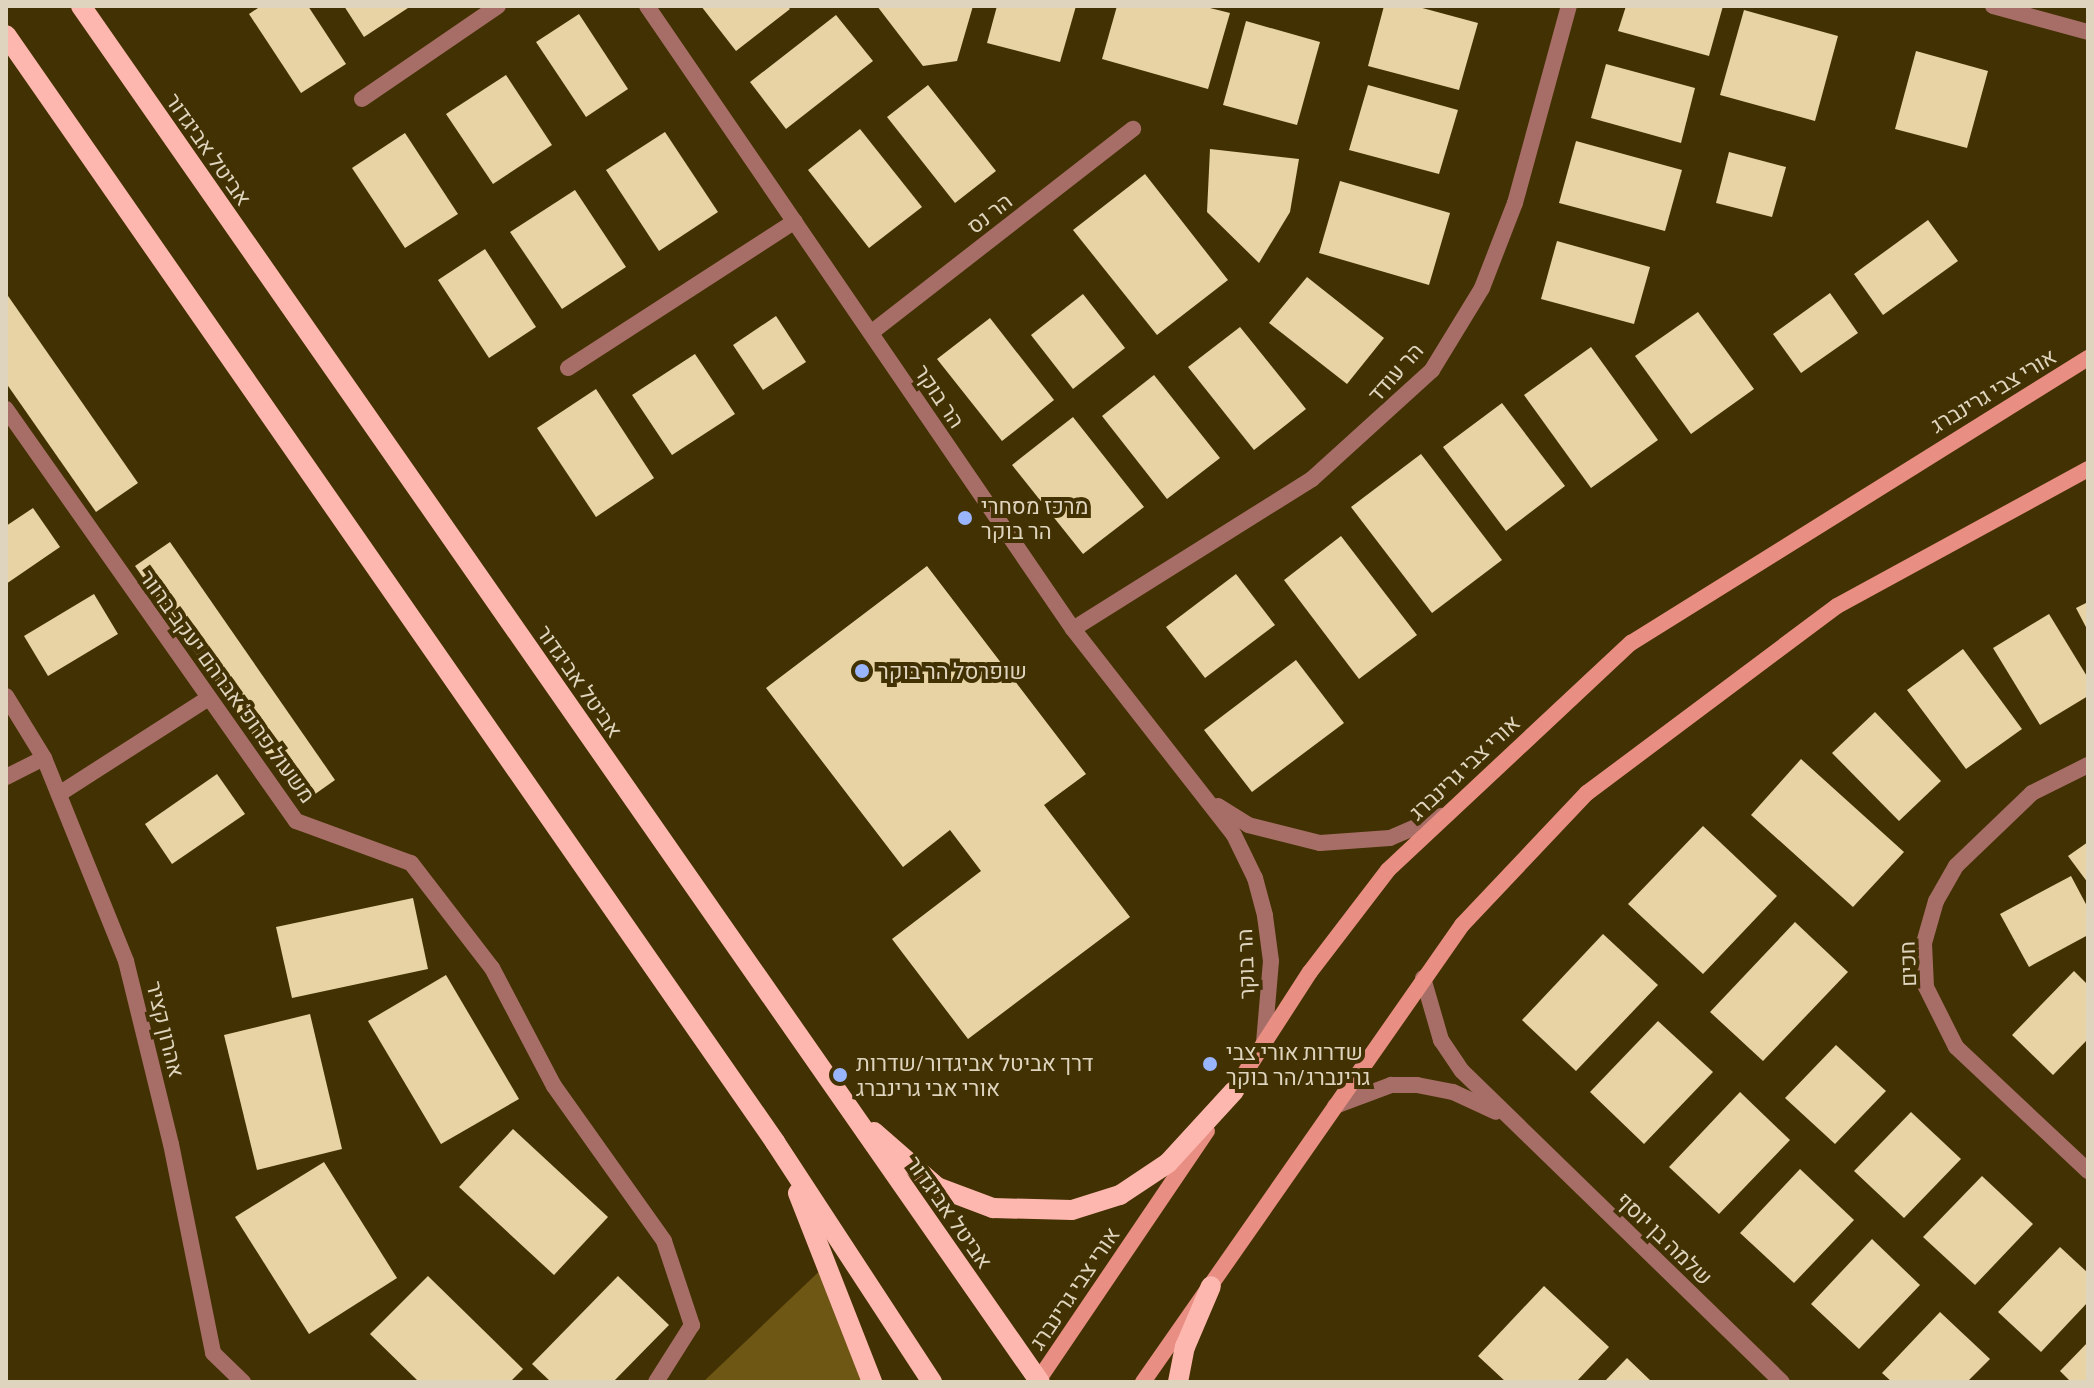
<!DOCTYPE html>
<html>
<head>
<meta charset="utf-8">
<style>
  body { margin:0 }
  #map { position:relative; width:2094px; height:1388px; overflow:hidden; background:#423102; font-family:Barlow,Heebo,sans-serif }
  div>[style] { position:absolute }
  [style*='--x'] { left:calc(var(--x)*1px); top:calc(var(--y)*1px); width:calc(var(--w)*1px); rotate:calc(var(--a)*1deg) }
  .green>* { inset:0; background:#6e5614 }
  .building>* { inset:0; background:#e7d3a4 }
  .pedestrian>* { height:16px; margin:-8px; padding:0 8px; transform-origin:8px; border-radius:8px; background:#a76e67 }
  .minor>* { height:16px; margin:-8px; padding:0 8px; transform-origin:8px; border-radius:8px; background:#a76e67 }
  .secondary>* { height:16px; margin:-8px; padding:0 8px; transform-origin:8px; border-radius:8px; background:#e88e83 }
  .primary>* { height:20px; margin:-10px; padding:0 10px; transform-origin:10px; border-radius:10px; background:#feb7ae }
  .dots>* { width:22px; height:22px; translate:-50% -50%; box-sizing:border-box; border:4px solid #423102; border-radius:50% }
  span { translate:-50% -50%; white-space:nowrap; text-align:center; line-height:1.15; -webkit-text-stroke:8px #423102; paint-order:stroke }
  .street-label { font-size:22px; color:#dfd5bf }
  .poi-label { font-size:22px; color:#dfd5bf }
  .left { translate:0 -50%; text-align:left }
  .frame { position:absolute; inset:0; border:8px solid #dfd5bf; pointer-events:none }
</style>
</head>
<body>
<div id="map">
  <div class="green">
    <i style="clip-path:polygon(828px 1263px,872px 1382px,703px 1382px)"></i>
  </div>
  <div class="building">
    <i style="clip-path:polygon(261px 6px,308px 6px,346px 64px,301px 93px,249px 14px)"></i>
    <i style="clip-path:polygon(344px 6px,411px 6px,364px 37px)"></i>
    <i style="clip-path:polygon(701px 6px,787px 6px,790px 9px,736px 51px)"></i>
    <i style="clip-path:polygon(877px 6px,973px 6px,957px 61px,923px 66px)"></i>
    <i style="clip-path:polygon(997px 6px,1076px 6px,1060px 62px,987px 43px)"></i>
    <i style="clip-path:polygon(1117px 6px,1202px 6px,1230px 13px,1208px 89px,1102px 59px)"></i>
    <i style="clip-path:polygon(1384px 6px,1415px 6px,1478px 23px,1459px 90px,1368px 66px)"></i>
    <i style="clip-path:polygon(1626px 6px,1723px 6px,1709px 56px,1618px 31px)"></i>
    <i style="clip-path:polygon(1744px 10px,1838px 36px,1815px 121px,1720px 95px)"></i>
    <i style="clip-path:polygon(579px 14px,628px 89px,586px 117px,536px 42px)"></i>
    <i style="clip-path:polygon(836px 15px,873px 61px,786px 129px,750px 82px)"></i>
    <i style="clip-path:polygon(1246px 21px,1320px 42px,1297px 125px,1223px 105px)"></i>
    <i style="clip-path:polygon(1916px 51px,1988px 71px,1967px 148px,1895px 129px)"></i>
    <i style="clip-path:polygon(1606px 64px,1695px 88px,1681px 143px,1591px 118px)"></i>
    <i style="clip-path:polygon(506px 75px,552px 145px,493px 184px,446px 114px)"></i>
    <i style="clip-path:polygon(928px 85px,996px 171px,955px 203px,887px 117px)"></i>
    <i style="clip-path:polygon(1368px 85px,1458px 110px,1439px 174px,1349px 150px)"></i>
    <i style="clip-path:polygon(860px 129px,922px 207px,869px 248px,808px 170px)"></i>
    <i style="clip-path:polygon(665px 132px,718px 212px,659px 251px,606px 170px)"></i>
    <i style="clip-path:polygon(405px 133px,458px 214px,405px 248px,352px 168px)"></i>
    <i style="clip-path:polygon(1576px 141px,1682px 170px,1665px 231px,1559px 203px)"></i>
    <i style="clip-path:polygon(1210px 149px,1299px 159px,1290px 212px,1259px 263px,1207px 212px)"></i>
    <i style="clip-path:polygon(1729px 152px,1786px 167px,1772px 217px,1716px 203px)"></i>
    <i style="clip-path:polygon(1145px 174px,1228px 280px,1157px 335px,1073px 230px)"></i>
    <i style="clip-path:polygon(1340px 181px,1450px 213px,1429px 285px,1319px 253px)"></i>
    <i style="clip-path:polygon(575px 190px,626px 267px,562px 309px,510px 232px)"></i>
    <i style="clip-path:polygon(1928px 220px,1958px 261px,1883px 315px,1854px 274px)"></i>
    <i style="clip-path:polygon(1557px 241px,1650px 267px,1634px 324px,1541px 299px)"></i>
    <i style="clip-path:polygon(485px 249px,536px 327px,489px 358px,438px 280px)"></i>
    <i style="clip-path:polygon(1307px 277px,1384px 338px,1347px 384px,1269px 323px)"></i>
    <i style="clip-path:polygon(6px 293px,138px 483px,96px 512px,6px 383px)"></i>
    <i style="clip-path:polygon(1830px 293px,1858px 333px,1801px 373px,1773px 334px)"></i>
    <i style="clip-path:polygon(1083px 294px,1125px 348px,1073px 389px,1031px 335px)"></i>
    <i style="clip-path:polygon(1698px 312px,1754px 389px,1691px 434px,1635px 356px)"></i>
    <i style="clip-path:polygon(776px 316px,806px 362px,763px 390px,733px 345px)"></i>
    <i style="clip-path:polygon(990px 318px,1054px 400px,1002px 441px,937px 359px)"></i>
    <i style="clip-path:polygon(1240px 327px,1306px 409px,1254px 450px,1188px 367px)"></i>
    <i style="clip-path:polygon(1591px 347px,1658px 440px,1591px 488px,1524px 395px)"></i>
    <i style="clip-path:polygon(695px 354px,735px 414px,672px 455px,632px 395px)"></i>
    <i style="clip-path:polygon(1154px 375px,1220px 458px,1167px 499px,1102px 416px)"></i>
    <i style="clip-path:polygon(596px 389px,654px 478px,596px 517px,537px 428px)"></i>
    <i style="clip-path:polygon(1502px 403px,1565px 486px,1506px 531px,1443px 447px)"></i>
    <i style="clip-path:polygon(1073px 417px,1144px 507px,1083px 554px,1012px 465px)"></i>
    <i style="clip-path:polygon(1421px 454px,1502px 560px,1432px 613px,1351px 507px)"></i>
    <i style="clip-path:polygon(33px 508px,60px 547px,6px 584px,6px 526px)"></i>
    <i style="clip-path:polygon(1341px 536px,1417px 635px,1359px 679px,1284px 580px)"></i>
    <i style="clip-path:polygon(170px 542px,335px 780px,301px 804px,135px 566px)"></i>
    <i style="clip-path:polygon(927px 566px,1086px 774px,1044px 805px,1130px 917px,968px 1039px,892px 939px,981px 871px,950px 830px,903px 867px,766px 688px)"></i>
    <i style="clip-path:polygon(1236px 574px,1275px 625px,1205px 678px,1166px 627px)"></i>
    <i style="clip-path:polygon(94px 594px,118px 634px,48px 676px,24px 636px)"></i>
    <i style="clip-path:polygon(2088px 602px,2088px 631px,2076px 608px)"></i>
    <i style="clip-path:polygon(2049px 614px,2088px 678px,2088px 696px,2040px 725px,1993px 648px)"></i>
    <i style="clip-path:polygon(1963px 649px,2022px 729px,1966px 769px,1907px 690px)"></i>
    <i style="clip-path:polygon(1296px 660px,1344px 723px,1252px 792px,1204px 730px)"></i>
    <i style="clip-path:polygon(1875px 712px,1941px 781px,1899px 821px,1832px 753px)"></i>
    <i style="clip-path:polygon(1801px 759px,1904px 852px,1853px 907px,1751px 815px)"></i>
    <i style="clip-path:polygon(217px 774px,245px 814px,172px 864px,145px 824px)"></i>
    <i style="clip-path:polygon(1703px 826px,1777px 896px,1703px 974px,1628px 904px)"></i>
    <i style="clip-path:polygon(2088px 842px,2088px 883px,2068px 856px)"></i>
    <i style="clip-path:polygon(2071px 876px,2088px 908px,2088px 935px,2029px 967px,2000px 914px)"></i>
    <i style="clip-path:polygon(413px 898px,428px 969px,292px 998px,276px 927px)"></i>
    <i style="clip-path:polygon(1795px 922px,1848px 972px,1763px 1061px,1710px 1012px)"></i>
    <i style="clip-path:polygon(1603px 934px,1658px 985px,1576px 1071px,1522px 1020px)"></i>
    <i style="clip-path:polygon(2074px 971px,2088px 985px,2088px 1039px,2053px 1075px,2012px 1035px)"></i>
    <i style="clip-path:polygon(446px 975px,519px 1099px,441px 1144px,368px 1021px)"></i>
    <i style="clip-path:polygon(310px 1014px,342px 1149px,257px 1170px,224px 1035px)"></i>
    <i style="clip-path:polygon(1658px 1021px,1713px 1072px,1644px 1144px,1590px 1092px)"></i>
    <i style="clip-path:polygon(1836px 1045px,1886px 1091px,1835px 1144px,1785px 1098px)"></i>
    <i style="clip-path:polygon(1740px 1092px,1790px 1140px,1719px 1214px,1669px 1167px)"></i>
    <i style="clip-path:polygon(1911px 1112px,1961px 1159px,1904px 1218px,1854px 1171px)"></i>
    <i style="clip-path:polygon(513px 1129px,608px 1217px,554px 1275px,459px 1187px)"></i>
    <i style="clip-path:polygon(324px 1162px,397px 1278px,309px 1334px,235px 1217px)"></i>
    <i style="clip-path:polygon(1800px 1169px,1854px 1220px,1794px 1283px,1740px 1233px)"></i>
    <i style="clip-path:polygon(1982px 1176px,2033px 1224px,1975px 1285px,1923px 1237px)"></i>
    <i style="clip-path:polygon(1872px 1239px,1920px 1285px,1859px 1349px,1811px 1304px)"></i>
    <i style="clip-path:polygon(2060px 1247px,2088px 1273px,2088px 1302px,2041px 1352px,1998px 1312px)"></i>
    <i style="clip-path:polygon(428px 1276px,523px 1369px,510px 1382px,419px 1382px,370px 1334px)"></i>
    <i style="clip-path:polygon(618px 1276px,669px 1325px,613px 1382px,551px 1382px,532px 1364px)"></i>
    <i style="clip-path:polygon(1544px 1286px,1609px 1347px,1576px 1382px,1506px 1382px,1478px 1356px)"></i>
    <i style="clip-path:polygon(1940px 1312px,1990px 1359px,1967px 1382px,1892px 1382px,1882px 1373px)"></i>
    <i style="clip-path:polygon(2088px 1342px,2088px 1382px,2071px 1382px,2060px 1371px)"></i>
    <i style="clip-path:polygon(1627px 1358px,1652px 1382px,1604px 1382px)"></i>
  </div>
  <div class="pedestrian">
    <i style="--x:6;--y:409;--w:504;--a:54.86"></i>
    <i style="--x:296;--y:821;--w:122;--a:20.1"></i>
    <i style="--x:411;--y:863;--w:133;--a:52.4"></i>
    <i style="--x:492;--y:968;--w:133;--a:62.3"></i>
    <i style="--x:554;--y:1086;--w:190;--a:54.6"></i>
    <i style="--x:664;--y:1241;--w:89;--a:71.6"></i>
    <i style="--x:692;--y:1325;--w:67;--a:122.3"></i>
  </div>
  <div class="minor">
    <i style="--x:647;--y:6;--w:755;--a:55.64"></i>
    <i style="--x:1073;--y:629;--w:261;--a:52"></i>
    <i style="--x:1234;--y:835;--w:48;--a:64"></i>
    <i style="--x:1255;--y:878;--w:39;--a:75"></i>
    <i style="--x:1265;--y:916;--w:45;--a:82.4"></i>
    <i style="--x:1271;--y:961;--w:82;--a:94.9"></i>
    <i style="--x:1993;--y:6;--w:98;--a:15.3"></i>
    <i style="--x:362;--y:99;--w:165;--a:-34.4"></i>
    <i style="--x:872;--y:332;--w:331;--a:-37.9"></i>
    <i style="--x:568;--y:368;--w:270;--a:-32.9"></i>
    <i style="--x:6;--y:418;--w:5;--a:-37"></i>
    <i style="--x:1073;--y:629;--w:282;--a:-32.1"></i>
    <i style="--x:1312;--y:479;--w:162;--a:-42.2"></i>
    <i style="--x:1432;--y:370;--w:96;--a:-58.6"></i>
    <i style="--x:1482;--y:288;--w:91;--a:-68.8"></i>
    <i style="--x:1515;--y:203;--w:204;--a:-74.7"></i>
    <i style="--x:6;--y:696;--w:73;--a:58.5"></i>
    <i style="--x:44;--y:758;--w:219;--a:68"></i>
    <i style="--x:126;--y:961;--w:188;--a:76.2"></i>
    <i style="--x:171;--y:1144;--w:213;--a:78.6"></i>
    <i style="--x:213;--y:1353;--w:42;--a:44"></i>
    <i style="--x:2088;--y:765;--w:63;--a:153.4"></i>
    <i style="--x:2032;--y:793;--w:105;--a:136.2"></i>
    <i style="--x:1956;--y:866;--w:40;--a:119.7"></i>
    <i style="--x:1936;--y:901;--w:44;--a:105.9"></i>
    <i style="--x:1924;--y:943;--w:44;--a:87.4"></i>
    <i style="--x:1926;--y:987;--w:67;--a:63.4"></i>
    <i style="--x:1956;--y:1047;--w:181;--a:43.2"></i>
    <i style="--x:6;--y:777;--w:42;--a:-26.6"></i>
    <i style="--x:59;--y:794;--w:176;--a:-32.7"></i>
    <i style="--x:1218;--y:806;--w:36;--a:32"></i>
    <i style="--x:1248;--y:825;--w:74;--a:14"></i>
    <i style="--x:1320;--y:843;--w:70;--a:-4.1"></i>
    <i style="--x:1390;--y:838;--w:56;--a:-23.3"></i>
    <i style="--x:1423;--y:978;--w:65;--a:73.8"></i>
    <i style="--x:1441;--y:1040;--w:37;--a:56"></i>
    <i style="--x:1462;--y:1071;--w:446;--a:44.2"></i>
    <i style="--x:1335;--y:1106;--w:60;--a:-20.6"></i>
    <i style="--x:1391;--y:1085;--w:26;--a:0"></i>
    <i style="--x:1417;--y:1085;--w:37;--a:11"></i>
    <i style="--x:1453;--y:1092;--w:47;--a:24.9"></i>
  </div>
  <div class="secondary">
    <i style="--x:1228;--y:1099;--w:151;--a:-57.2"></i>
    <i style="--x:1310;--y:972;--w:128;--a:-52.6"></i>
    <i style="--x:1388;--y:870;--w:333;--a:-43.1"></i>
    <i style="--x:1631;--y:643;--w:539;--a:-31.95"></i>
    <i style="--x:1037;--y:1382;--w:303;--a:-55.9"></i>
    <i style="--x:1143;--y:1382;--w:557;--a:-55.08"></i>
    <i style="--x:1462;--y:925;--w:182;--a:-46.6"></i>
    <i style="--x:1587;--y:793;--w:312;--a:-36.8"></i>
    <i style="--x:1837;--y:606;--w:286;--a:-28.6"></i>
  </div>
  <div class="primary">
    <i style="--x:81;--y:6;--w:1677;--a:55.13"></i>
    <i style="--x:6;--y:35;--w:1348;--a:55.21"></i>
    <i style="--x:775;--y:1142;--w:287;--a:56.8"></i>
    <i style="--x:874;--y:1132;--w:84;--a:41.1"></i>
    <i style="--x:937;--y:1187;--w:60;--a:20.6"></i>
    <i style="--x:993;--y:1208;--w:79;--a:1.5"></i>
    <i style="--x:1072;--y:1210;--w:50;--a:-17.4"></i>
    <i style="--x:1120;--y:1195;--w:58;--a:-33.7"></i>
    <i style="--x:1168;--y:1163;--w:98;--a:-47.5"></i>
    <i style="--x:798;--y:1193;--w:203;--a:68.6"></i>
    <i style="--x:1178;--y:1382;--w:36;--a:-79"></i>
    <i style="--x:1185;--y:1347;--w:66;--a:-66.9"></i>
  </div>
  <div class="dots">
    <i style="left:965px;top:518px;background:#98b5fd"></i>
    <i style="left:862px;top:671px;background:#98b5fd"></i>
    <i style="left:1210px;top:1064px;background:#98b5fd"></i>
    <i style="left:840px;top:1075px;background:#98b5fd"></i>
  </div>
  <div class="street-label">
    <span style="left:209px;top:149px;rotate:55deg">אביטל אביגדור</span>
    <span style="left:989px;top:213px;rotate:-38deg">הר נס</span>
    <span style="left:1395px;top:372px;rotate:-48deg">הר עודד</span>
    <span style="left:1993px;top:390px;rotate:-31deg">אורי צבי גרינברג</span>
    <span style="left:940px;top:396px;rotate:56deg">הר בוקר</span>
    <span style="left:580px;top:681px;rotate:55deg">אביטל אביגדור</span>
    <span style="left:228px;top:686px;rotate:54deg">משעול פרופ' אברהם יעקב ברוור</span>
    <span style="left:1464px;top:767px;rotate:-43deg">אורי צבי גרינברג</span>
    <span style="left:1245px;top:964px;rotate:-92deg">הר בוקר</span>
    <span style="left:1907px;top:964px;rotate:-92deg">חכים</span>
    <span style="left:166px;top:1029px;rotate:76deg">אהרון קציר</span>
    <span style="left:950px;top:1212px;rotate:55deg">אביטל אביגדור</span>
    <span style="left:1665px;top:1238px;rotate:44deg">שלמה בן יוסף</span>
    <span style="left:1074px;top:1288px;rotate:-56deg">אורי צבי גרינברג</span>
  </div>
  <div class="poi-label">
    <span class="left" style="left:981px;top:518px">מרכז מסחרי<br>הר בוקר</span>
    <span class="left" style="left:878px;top:671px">שופרסל הר בוקר</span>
    <span class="left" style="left:1226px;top:1064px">שדרות אורי צבי<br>גרינברג/הר בוקר</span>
    <span class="left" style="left:856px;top:1075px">דרך אביטל אביגדור/שדרות<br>אורי אבי גרינברג</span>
  </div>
  <div class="frame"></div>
</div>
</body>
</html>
